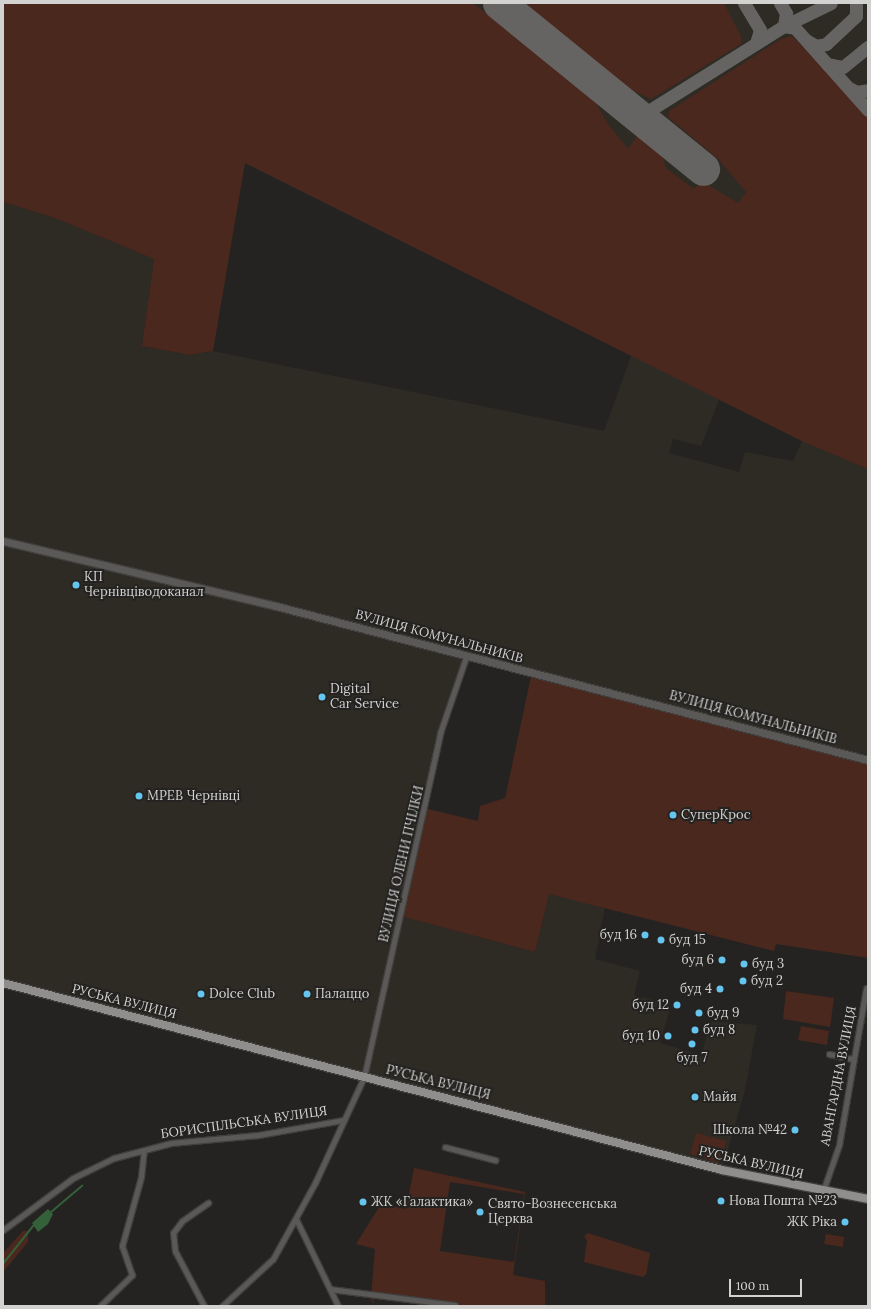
<!DOCTYPE html>
<html>
<head>
<meta charset="utf-8">
<style>
  body { margin:0 }
  #map { position:relative; width:871px; height:1309px; overflow:hidden; background:#242321; font-family:Lora,serif }
  div>[style] { position:absolute }
  [style*='--x'] { left:calc(var(--x)*1px); top:calc(var(--y)*1px); width:calc(var(--w)*1px); rotate:calc(var(--a)*1deg) }
  .built>* { inset:0; background:#2e2b24 }
  .green>* { inset:0; background:#4a281e }
  .water>* { inset:0; background:#34603a }
  .stream>* { height:1.5px; margin:-0.75px; padding:0 0.75px; transform-origin:0.75px; border-radius:0.75px; background:#34603a }
  .taxiway>* { height:13px; margin:-6.5px; padding:0 6.5px; transform-origin:6.5px; border-radius:6.5px; background:#666462 }
  .runway>* { height:33px; margin:-16.5px; padding:0 16.5px; transform-origin:16.5px; border-radius:16.5px; background:#666462 }
  .roads { filter:drop-shadow(1px 0 #403f3d) drop-shadow(-1px 0 #403f3d) drop-shadow(0 1px #403f3d) drop-shadow(0 -1px #403f3d) }
  .minor>* { height:5px; margin:-2.5px; padding:0 2.5px; transform-origin:2.5px; border-radius:2.5px; background:#5a5958 }
  .tertiary>* { height:7px; margin:-3.5px; padding:0 3.5px; transform-origin:3.5px; border-radius:3.5px; background:#5a5958 }
  .primary>* { height:8px; margin:-4px; padding:0 4px; transform-origin:4px; border-radius:4px; background:#908e8c }
  .dots>* { width:11px; height:11px; translate:-50% -50%; box-sizing:border-box; border:2px solid #242321; border-radius:50% }
  span { translate:-50% -50%; white-space:nowrap; text-align:center; line-height:1.15; -webkit-text-stroke:4px #242321; paint-order:stroke }
  .poi-label { font-size:13px; color:#d2d2d0 }
  .left { translate:0 -50%; text-align:left }
  .right { translate:-100% -50%; text-align:right }
  .street-label { font-size:13px; color:#d2d2d0 }
  .frame { position:absolute; inset:0; border:4px solid #d2d2d0; pointer-events:none }
  .scale { position:absolute; left:729px; top:1279px; width:73px; height:18px; box-sizing:border-box; border:2px solid #d2d2d0; border-top:0; padding-left:5px; font-size:12px; line-height:14px; white-space:nowrap; color:#d2d2d0; -webkit-text-stroke:3px #242321; paint-order:stroke }
</style>
</head>
<body>
<div id="map">
  <div class="built">
    <i style="clip-path:polygon(evenodd,76px 3px,868px 3px,868px 759px,466px 655px,443px 714px,400px 916px,535px 952px,549px 894px,605px 907px,595px 959px,640px 971px,634px 995px,671px 1005px,660px 1043px,701px 1055px,711px 1021px,757px 1025px,745px 1090px,722px 1170px,3px 984px,3px 202px,55px 218px,154px 259px,142px 346px,190px 355px,213px 351px,604px 431px,631px 356px,245px 163px,76px 3px,719px 400px,802px 441px,793px 461px,745px 452px,739px 472px,669px 453px,673px 439px,701px 446px,719px 400px)"></i>
  </div>
  <div class="green">
    <i style="clip-path:polygon(3px 3px,473px 3px,593px 98px,608px 124px,628px 149px,638px 135px,662px 154px,666px 168px,694px 189px,701px 181px,738px 203px,746px 192px,718px 159px,668px 117px,669px 111px,781px 39px,792px 36px,868px 114px,868px 469px,802px 441px,245px 163px,213px 351px,190px 355px,142px 346px,154px 259px,55px 218px,3px 202px)"></i>
    <i style="clip-path:polygon(524px 3px,724px 3px,741px 36px,741px 44px,651px 99px,631px 90px)"></i>
    <i style="clip-path:polygon(532px 672px,868px 759px,868px 958px,776px 944px,774px 951px,549px 894px,535px 952px,400px 916px,424px 808px,478px 821px,480px 806px,505px 798px)"></i>
    <i style="clip-path:polygon(786px 991px,834px 998px,830px 1027px,783px 1019px)"></i>
    <i style="clip-path:polygon(801px 1026px,829px 1031px,827px 1045px,798px 1040px)"></i>
    <i style="clip-path:polygon(696px 1133px,727px 1141px,718px 1163px,690px 1154px)"></i>
    <i style="clip-path:polygon(evenodd,414px 1168px,525px 1192px,513px 1275px,545px 1281px,545px 1306px,440px 1306px,373px 1295px,374px 1306px,371px 1297px,375px 1249px,356px 1244px,381px 1204px,406px 1209px,414px 1168px,450px 1182px,524px 1194px,514px 1262px,440px 1251px,450px 1182px)"></i>
    <i style="clip-path:polygon(23px 1231px,28px 1231px,28px 1242px,3px 1272px,3px 1253px)"></i>
    <i style="clip-path:polygon(588px 1233px,650px 1253px,646px 1275px,642px 1277px,584px 1262px,587px 1241px,584px 1236px)"></i>
    <i style="clip-path:polygon(826px 1234px,844px 1237px,843px 1247px,824px 1244px)"></i>
  </div>
  <div class="water">
    <i style="clip-path:polygon(48px 1209px,53px 1214px,48px 1224px,38px 1232px,32px 1223px)"></i>
  </div>
  <div class="stream">
    <i style="--x:50;--y:1213;--w:42;--a:-40.2"></i>
    <i style="--x:3;--y:1264;--w:50;--a:-51.5"></i>
  </div>
  <div class="taxiway">
    <i style="--x:744;--y:3;--w:31;--a:59"></i>
    <i style="--x:760;--y:30;--w:14;--a:107"></i>
    <i style="--x:780;--y:3;--w:12;--a:59"></i>
    <i style="--x:786;--y:13;--w:13;--a:99"></i>
    <i style="--x:784;--y:26;--w:11;--a:10"></i>
    <i style="--x:795;--y:28;--w:110;--a:48.3"></i>
    <i style="--x:806;--y:40;--w:12;--a:31"></i>
    <i style="--x:816;--y:46;--w:10;--a:-11"></i>
    <i style="--x:826;--y:44;--w:41;--a:-43"></i>
    <i style="--x:856;--y:16;--w:13;--a:-90"></i>
    <i style="--x:827;--y:64;--w:16;--a:11"></i>
    <i style="--x:843;--y:67;--w:32;--a:-39"></i>
    <i style="--x:849;--y:88;--w:9;--a:27"></i>
    <i style="--x:857;--y:92;--w:11;--a:-10"></i>
    <i style="--x:630;--y:109;--w:9;--a:32"></i>
    <i style="--x:638;--y:114;--w:13;--a:-18"></i>
    <i style="--x:650;--y:110;--w:9;--a:111"></i>
    <i style="--x:647;--y:118;--w:13;--a:58"></i>
    <i style="--x:650;--y:110;--w:158;--a:-32.1"></i>
    <i style="--x:784;--y:26;--w:52;--a:-26.1"></i>
  </div>
  <div class="runway">
    <i style="--x:499;--y:3;--w:263;--a:39.1"></i>
  </div>
  <div class="roads">
    <div class="minor">
      <i style="--x:829;--y:1054;--w:25;--a:12"></i>
      <i style="--x:445;--y:1147;--w:52;--a:14.6"></i>
      <i style="--x:823;--y:1191;--w:49;--a:-70.8"></i>
      <i style="--x:839;--y:1145;--w:159;--a:-80.2"></i>
      <i style="--x:296;--y:1219;--w:97;--a:64.2"></i>
      <i style="--x:3;--y:1230;--w:87;--a:-36.6"></i>
      <i style="--x:73;--y:1178;--w:46;--a:-26"></i>
      <i style="--x:114;--y:1158;--w:59;--a:-14.7"></i>
      <i style="--x:171;--y:1143;--w:87;--a:-5.3"></i>
      <i style="--x:258;--y:1135;--w:86;--a:-10"></i>
      <i style="--x:330;--y:1289;--w:126;--a:7.3"></i>
      <i style="--x:100;--y:1306;--w:45;--a:-44.1"></i>
      <i style="--x:132;--y:1275;--w:31;--a:-109"></i>
      <i style="--x:122;--y:1246;--w:72;--a:-74.6"></i>
      <i style="--x:141;--y:1177;--w:27;--a:-84"></i>
      <i style="--x:204;--y:1306;--w:62;--a:-117.8"></i>
      <i style="--x:175;--y:1251;--w:18;--a:-96"></i>
      <i style="--x:173;--y:1233;--w:15;--a:-53"></i>
      <i style="--x:182;--y:1221;--w:32;--a:-35"></i>
      <i style="--x:222;--y:1306;--w:69;--a:-42.7"></i>
      <i style="--x:273;--y:1259;--w:87;--a:-61.1"></i>
      <i style="--x:315;--y:1183;--w:117;--a:-65.2"></i>
      <i style="--x:364;--y:1077;--w:352;--a:-77.5"></i>
      <i style="--x:440;--y:733;--w:80;--a:-71.1"></i>
    </div>
    <div class="tertiary">
      <i style="--x:3;--y:541;--w:281;--a:13.4"></i>
      <i style="--x:276;--y:606;--w:612;--a:14.58"></i>
    </div>
    <div class="primary">
      <i style="--x:3;--y:983;--w:743;--a:14.58"></i>
      <i style="--x:722;--y:1170;--w:149;--a:11.2"></i>
    </div>
  </div>
  <div class="dots">
    <i style="left:76px;top:585px;background:#65c5ee"></i>
    <i style="left:322px;top:697px;background:#65c5ee"></i>
    <i style="left:139px;top:796px;background:#65c5ee"></i>
    <i style="left:673px;top:815px;background:#65c5ee"></i>
    <i style="left:645px;top:935px;background:#65c5ee"></i>
    <i style="left:661px;top:940px;background:#65c5ee"></i>
    <i style="left:722px;top:960px;background:#65c5ee"></i>
    <i style="left:744px;top:964px;background:#65c5ee"></i>
    <i style="left:743px;top:981px;background:#65c5ee"></i>
    <i style="left:720px;top:989px;background:#65c5ee"></i>
    <i style="left:201px;top:994px;background:#65c5ee"></i>
    <i style="left:307px;top:994px;background:#65c5ee"></i>
    <i style="left:677px;top:1005px;background:#65c5ee"></i>
    <i style="left:699px;top:1013px;background:#65c5ee"></i>
    <i style="left:695px;top:1030px;background:#65c5ee"></i>
    <i style="left:668px;top:1036px;background:#65c5ee"></i>
    <i style="left:692px;top:1044px;background:#65c5ee"></i>
    <i style="left:695px;top:1097px;background:#65c5ee"></i>
    <i style="left:795px;top:1130px;background:#65c5ee"></i>
    <i style="left:721px;top:1201px;background:#65c5ee"></i>
    <i style="left:363px;top:1202px;background:#65c5ee"></i>
    <i style="left:480px;top:1212px;background:#65c5ee"></i>
    <i style="left:845px;top:1222px;background:#65c5ee"></i>
  </div>
  <div class="poi-label">
    <span class="left" style="left:84px;top:585px">КП<br>Чернівціводоканал</span>
    <span class="left" style="left:330px;top:697px">Digital<br>Car Service</span>
    <span class="left" style="left:147px;top:796px">МРЕВ Чернівці</span>
    <span class="left" style="left:681px;top:815px">СуперКрос</span>
    <span class="right" style="left:637px;top:935px">буд 16</span>
    <span class="left" style="left:669px;top:940px">буд 15</span>
    <span class="right" style="left:714px;top:960px">буд 6</span>
    <span class="left" style="left:752px;top:964px">буд 3</span>
    <span class="left" style="left:751px;top:981px">буд 2</span>
    <span class="right" style="left:712px;top:989px">буд 4</span>
    <span class="left" style="left:209px;top:994px">Dolce Club</span>
    <span class="left" style="left:315px;top:994px">Палаццо</span>
    <span class="right" style="left:669px;top:1005px">буд 12</span>
    <span class="left" style="left:707px;top:1013px">буд 9</span>
    <span class="left" style="left:703px;top:1030px">буд 8</span>
    <span class="right" style="left:660px;top:1036px">буд 10</span>
    <span style="left:692px;top:1058px">буд 7</span>
    <span class="left" style="left:703px;top:1097px">Майя</span>
    <span class="right" style="left:787px;top:1130px">Школа №42</span>
    <span class="left" style="left:729px;top:1201px">Нова Пошта №23</span>
    <span class="left" style="left:371px;top:1202px">ЖК «Галактика»</span>
    <span class="left" style="left:488px;top:1212px">Свято-Вознесенська<br>Церква</span>
    <span class="right" style="left:837px;top:1222px">ЖК Ріка</span>
  </div>
  <div class="street-label">
    <span style="left:439px;top:637px;rotate:15deg">ВУЛИЦЯ КОМУНАЛЬНИКІВ</span>
    <span style="left:753px;top:718px;rotate:15deg">ВУЛИЦЯ КОМУНАЛЬНИКІВ</span>
    <span style="left:402px;top:864px;rotate:-77deg">ВУЛИЦЯ ОЛЕНИ ПЧІЛКИ</span>
    <span style="left:124px;top:1002px;rotate:14deg">РУСЬКА ВУЛИЦЯ</span>
    <span style="left:839px;top:1076px;rotate:-79deg">АВАНГАРДНА ВУЛИЦЯ</span>
    <span style="left:438px;top:1083px;rotate:14deg">РУСЬКА ВУЛИЦЯ</span>
    <span style="left:244px;top:1123px;rotate:-8deg">БОРИСПІЛЬСЬКА ВУЛИЦЯ</span>
    <span style="left:751px;top:1163px;rotate:13deg">РУСЬКА ВУЛИЦЯ</span>
  </div>
  <div class="frame"></div>
  <div class="scale">100 m</div>
</div>
</body>
</html>
